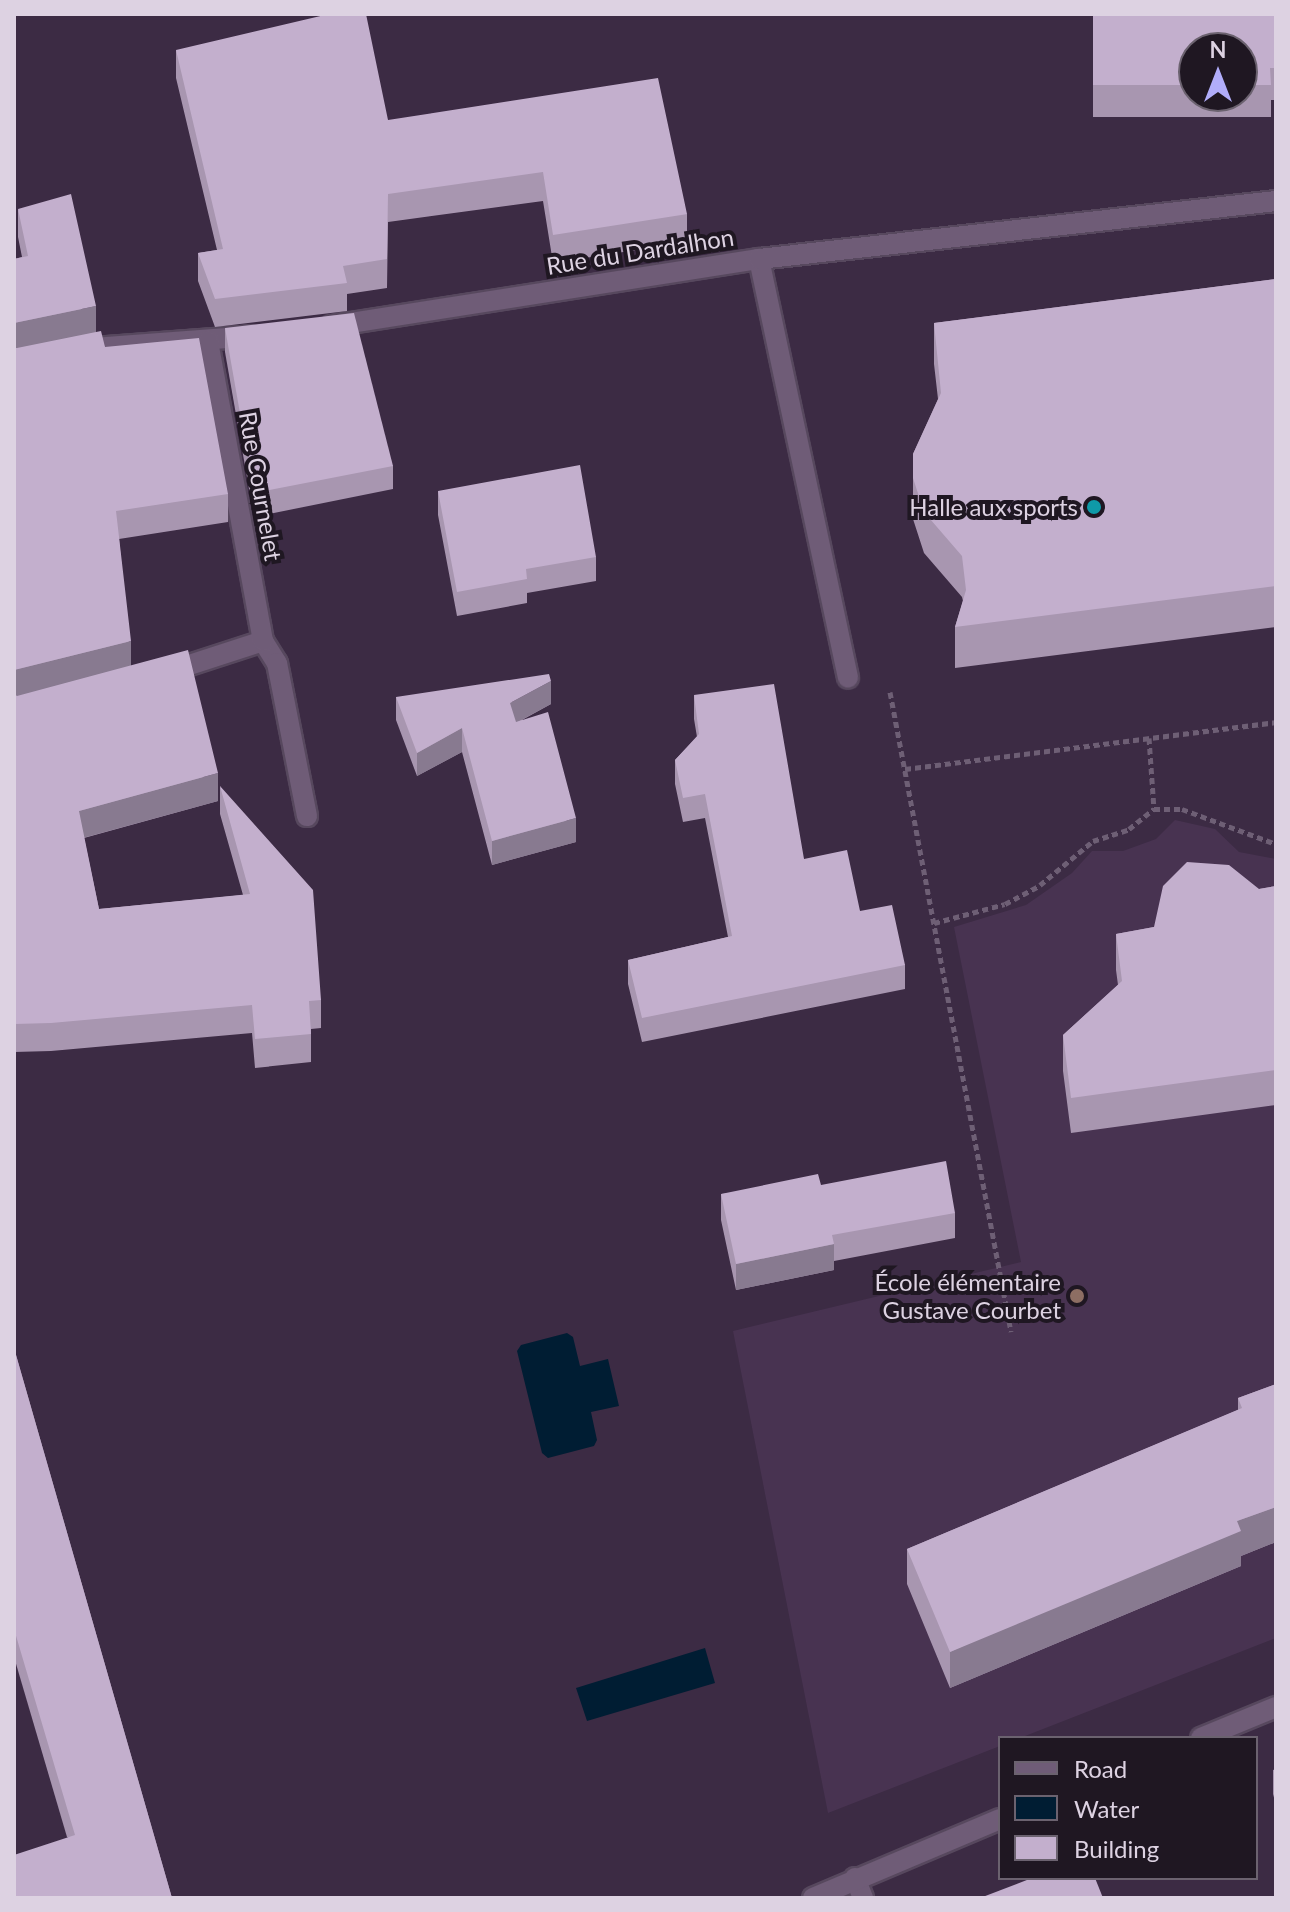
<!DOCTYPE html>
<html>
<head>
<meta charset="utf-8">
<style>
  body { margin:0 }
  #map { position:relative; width:1290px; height:1912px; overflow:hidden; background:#3c2b44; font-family:Lato,sans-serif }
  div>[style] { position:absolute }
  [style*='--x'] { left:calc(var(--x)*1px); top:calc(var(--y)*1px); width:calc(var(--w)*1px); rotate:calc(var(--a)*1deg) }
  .built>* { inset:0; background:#483351 }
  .water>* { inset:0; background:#001d33 }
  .path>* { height:5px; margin-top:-2.5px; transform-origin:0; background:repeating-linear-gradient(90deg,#6e5f75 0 6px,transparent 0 10px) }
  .roads { filter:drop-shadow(2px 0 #57485e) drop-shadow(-2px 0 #57485e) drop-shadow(0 2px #57485e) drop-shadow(0 -2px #57485e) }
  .minor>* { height:20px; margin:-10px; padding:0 10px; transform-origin:10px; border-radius:10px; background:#6f5c77 }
  .wall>* { inset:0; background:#a896b0 }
  .shaded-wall>* { inset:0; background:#887a90 }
  .building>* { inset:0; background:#c3afcd }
  .dots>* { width:22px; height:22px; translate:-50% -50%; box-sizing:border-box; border:4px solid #1f1722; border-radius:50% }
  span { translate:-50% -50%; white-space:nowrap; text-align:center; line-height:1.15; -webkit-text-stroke:8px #1f1722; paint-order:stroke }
  .street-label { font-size:24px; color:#ddd2e2 }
  .poi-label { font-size:24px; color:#ddd2e2 }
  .right { translate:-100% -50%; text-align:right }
  .frame { position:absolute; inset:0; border:16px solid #ddd2e2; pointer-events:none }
  .legend { position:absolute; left:998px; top:1736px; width:260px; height:144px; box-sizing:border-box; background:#1f1722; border:2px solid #6b626f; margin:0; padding:10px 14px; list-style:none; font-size:24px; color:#ddd2e2 }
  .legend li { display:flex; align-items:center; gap:16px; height:40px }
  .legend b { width:40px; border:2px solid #6b626f }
  .north { position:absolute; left:1178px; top:32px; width:80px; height:80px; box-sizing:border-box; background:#1f1722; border:2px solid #6b626f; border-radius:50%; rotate:0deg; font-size:22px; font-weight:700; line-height:32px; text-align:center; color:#ddd2e2 }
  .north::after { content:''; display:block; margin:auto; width:28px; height:36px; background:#b1adfa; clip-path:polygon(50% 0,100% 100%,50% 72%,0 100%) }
</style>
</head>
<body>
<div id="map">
  <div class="built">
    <i style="clip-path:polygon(1175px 820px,1215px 829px,1239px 852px,1276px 859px,1276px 1638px,1020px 1738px,1000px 1738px,1000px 1746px,828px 1813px,733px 1331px,1021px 1262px,954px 927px,1026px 905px,1072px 873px,1092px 851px,1123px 851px,1156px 839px)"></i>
  </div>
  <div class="water">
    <i style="clip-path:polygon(567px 1333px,573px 1337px,580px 1366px,608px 1359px,619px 1406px,591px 1412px,597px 1440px,594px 1446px,548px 1458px,542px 1453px,517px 1351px,521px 1345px)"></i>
    <i style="clip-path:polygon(705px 1648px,715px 1683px,587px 1721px,576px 1688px)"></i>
  </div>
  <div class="path">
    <i style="--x:890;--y:692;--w:651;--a:79.29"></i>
    <i style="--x:1149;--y:738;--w:71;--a:86"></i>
    <i style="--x:905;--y:769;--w:374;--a:-7.2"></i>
    <i style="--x:934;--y:923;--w:73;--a:-15"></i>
    <i style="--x:1005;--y:904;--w:40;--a:-28"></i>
    <i style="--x:1040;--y:885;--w:69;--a:-39.7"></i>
    <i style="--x:1093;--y:841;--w:38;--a:-18"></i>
    <i style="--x:1129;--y:829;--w:32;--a:-39"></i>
    <i style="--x:1154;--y:809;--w:28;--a:0"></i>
    <i style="--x:1182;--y:809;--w:100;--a:20.4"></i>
  </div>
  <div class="roads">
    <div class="minor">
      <i style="--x:759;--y:259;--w:428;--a:78"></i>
      <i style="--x:331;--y:326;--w:433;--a:-8.9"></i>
      <i style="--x:759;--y:259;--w:520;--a:-6.4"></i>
      <i style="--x:80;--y:349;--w:171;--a:-4.3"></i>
      <i style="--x:263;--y:641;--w:26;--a:58"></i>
      <i style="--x:277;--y:663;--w:156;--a:78.9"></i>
      <i style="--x:165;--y:673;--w:103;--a:-18.1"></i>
      <i style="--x:263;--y:641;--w:305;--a:-100.4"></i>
      <i style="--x:1201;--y:1738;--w:81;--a:-22.5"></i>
      <i style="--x:855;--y:1878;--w:22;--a:68"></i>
      <i style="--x:813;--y:1898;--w:203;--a:-22.9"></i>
    </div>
  </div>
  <div class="wall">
    <i style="clip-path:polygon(evenodd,1093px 14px,1276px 14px,1276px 100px,1271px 100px,1271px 117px,1093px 117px,1093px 14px,1194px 48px,1242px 48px,1242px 96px,1194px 96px,1194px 48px)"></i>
    <i style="clip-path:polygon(176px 50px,388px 120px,687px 214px,687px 242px,553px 263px,543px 201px,388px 222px,387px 288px,347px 294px,347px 311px,215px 327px,198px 281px,198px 253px,217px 250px,176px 78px)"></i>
    <i style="clip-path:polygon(18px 209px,105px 347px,228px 494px,228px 522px,119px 539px,131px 666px,218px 801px,84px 838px,99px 909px,243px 895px,220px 814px,220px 786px,321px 1000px,321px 1028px,311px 1029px,311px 1062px,255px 1068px,252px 1033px,51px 1051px,14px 1052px,14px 259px,22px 257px,18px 237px)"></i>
    <i style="clip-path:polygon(1276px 279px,1276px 627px,955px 668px,955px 627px,963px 601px,962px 597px,924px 553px,913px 519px,913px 454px,938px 399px,934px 364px,934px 323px)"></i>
    <i style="clip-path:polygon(225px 328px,393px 466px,393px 489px,254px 517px,225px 352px)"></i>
    <i style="clip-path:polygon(438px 491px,596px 557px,596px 581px,527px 593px,527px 603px,457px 616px,438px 515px)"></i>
    <i style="clip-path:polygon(694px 695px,804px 859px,860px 911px,905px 965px,905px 989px,642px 1042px,628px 984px,628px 960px,728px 937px,705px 818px,683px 822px,675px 784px,675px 760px,697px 737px,694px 719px)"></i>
    <i style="clip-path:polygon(396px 697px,551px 704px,522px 720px,576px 842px,492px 865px,462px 752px,417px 776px,396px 720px)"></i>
    <i style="clip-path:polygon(1276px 886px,1276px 1105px,1071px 1133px,1063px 1071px,1063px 1035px,1118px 985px,1116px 970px,1116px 934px,1154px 927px,1259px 889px)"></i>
    <i style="clip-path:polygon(821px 1185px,955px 1213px,955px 1238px,834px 1261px,834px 1270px,736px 1290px,721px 1220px,721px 1194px)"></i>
    <i style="clip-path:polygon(14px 1348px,172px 1898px,67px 1837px,14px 1657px)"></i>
    <i style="clip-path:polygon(1276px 1384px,1276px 1542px,1241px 1556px,1241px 1566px,950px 1688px,907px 1584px,907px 1549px,1238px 1410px,1238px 1398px)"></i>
    <i style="clip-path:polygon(1276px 1769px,1276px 1805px,1273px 1794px,1273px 1770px)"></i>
  </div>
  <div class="shaded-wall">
    <i style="clip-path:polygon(96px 306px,96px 334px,14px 351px,14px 323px)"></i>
    <i style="clip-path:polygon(131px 641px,131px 669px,14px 699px,14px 670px)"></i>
    <i style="clip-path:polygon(551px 681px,551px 704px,510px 726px,510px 703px)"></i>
    <i style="clip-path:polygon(462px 728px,462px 752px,417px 776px,417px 753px)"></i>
    <i style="clip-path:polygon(218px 773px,218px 801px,79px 839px,79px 811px)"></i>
    <i style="clip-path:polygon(576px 818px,576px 842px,492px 865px,492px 841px)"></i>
    <i style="clip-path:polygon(834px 1244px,834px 1270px,736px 1290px,736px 1264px)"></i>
    <i style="clip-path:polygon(1276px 1507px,1276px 1542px,1241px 1556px,1241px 1566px,950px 1688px,950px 1652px,1237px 1521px)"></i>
  </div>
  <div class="building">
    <i style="clip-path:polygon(329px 14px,366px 14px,388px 120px,658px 78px,687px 214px,553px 235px,543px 172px,388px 194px,387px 259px,343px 266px,347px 283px,215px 299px,198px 253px,223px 249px,176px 50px)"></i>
    <i style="clip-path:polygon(1093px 14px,1276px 14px,1276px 68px,1270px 68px,1271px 85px,1242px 85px,1242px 48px,1194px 48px,1194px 85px,1093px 85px)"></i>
    <i style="clip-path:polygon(71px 194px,96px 306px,14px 323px,14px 259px,28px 256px,18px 209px)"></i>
    <i style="clip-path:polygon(1276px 279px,1276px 586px,955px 627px,966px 590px,962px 556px,924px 512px,913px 478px,913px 454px,941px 393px,934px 323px)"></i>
    <i style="clip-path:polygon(354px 313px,393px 466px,254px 493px,225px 328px)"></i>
    <i style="clip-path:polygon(101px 331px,105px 347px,199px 338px,228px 494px,116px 511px,131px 641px,14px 670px,14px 348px,17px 348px)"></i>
    <i style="clip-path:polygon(580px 465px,596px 557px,526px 569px,527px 579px,457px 592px,438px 491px)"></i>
    <i style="clip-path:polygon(188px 650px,218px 773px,79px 811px,99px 909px,250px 894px,220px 786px,313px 890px,321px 1000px,309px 1001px,311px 1034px,255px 1039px,252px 1005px,51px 1023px,14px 1024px,14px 694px,17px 696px)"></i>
    <i style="clip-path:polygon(549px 674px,551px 681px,510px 703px,516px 722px,548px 712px,576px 818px,492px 841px,462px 728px,417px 753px,396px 697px)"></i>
    <i style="clip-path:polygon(774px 684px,804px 859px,847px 850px,860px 911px,892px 905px,905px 965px,642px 1018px,628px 960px,732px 936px,705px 794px,683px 798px,675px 760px,699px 734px,694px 695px)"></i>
    <i style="clip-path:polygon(1187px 862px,1229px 865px,1259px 889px,1276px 886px,1276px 1070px,1071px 1098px,1063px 1035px,1122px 981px,1116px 934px,1154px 927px,1163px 886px)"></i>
    <i style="clip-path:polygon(946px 1161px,955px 1213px,832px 1235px,834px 1244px,736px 1264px,721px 1194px,818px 1174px,821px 1185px)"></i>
    <i style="clip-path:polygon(14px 1348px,172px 1898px,14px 1898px,14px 1855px,75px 1835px,14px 1629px)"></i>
    <i style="clip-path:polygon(1276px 1384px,1276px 1507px,1237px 1521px,1241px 1531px,950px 1652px,907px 1549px,1242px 1408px,1238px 1398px)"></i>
    <i style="clip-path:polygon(1032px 1878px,1095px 1878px,1103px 1898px,980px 1898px)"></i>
  </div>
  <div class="dots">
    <i style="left:1094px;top:507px;background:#0f9aa8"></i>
    <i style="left:1077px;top:1296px;background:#8d6e63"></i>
  </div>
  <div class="street-label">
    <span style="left:640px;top:251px;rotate:-9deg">Rue du Dardalhon</span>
    <span style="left:261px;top:486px;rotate:80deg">Rue Cournelet</span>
  </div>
  <div class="poi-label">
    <span class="right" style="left:1078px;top:507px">Halle aux sports</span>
    <span class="right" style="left:1061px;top:1296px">École élémentaire<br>Gustave Courbet</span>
  </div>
  <div class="frame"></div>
  <ul class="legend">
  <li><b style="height:10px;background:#6f5c77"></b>Road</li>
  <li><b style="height:22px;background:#001d33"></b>Water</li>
  <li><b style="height:22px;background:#c3afcd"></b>Building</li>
  </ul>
  <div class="north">N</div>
</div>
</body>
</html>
